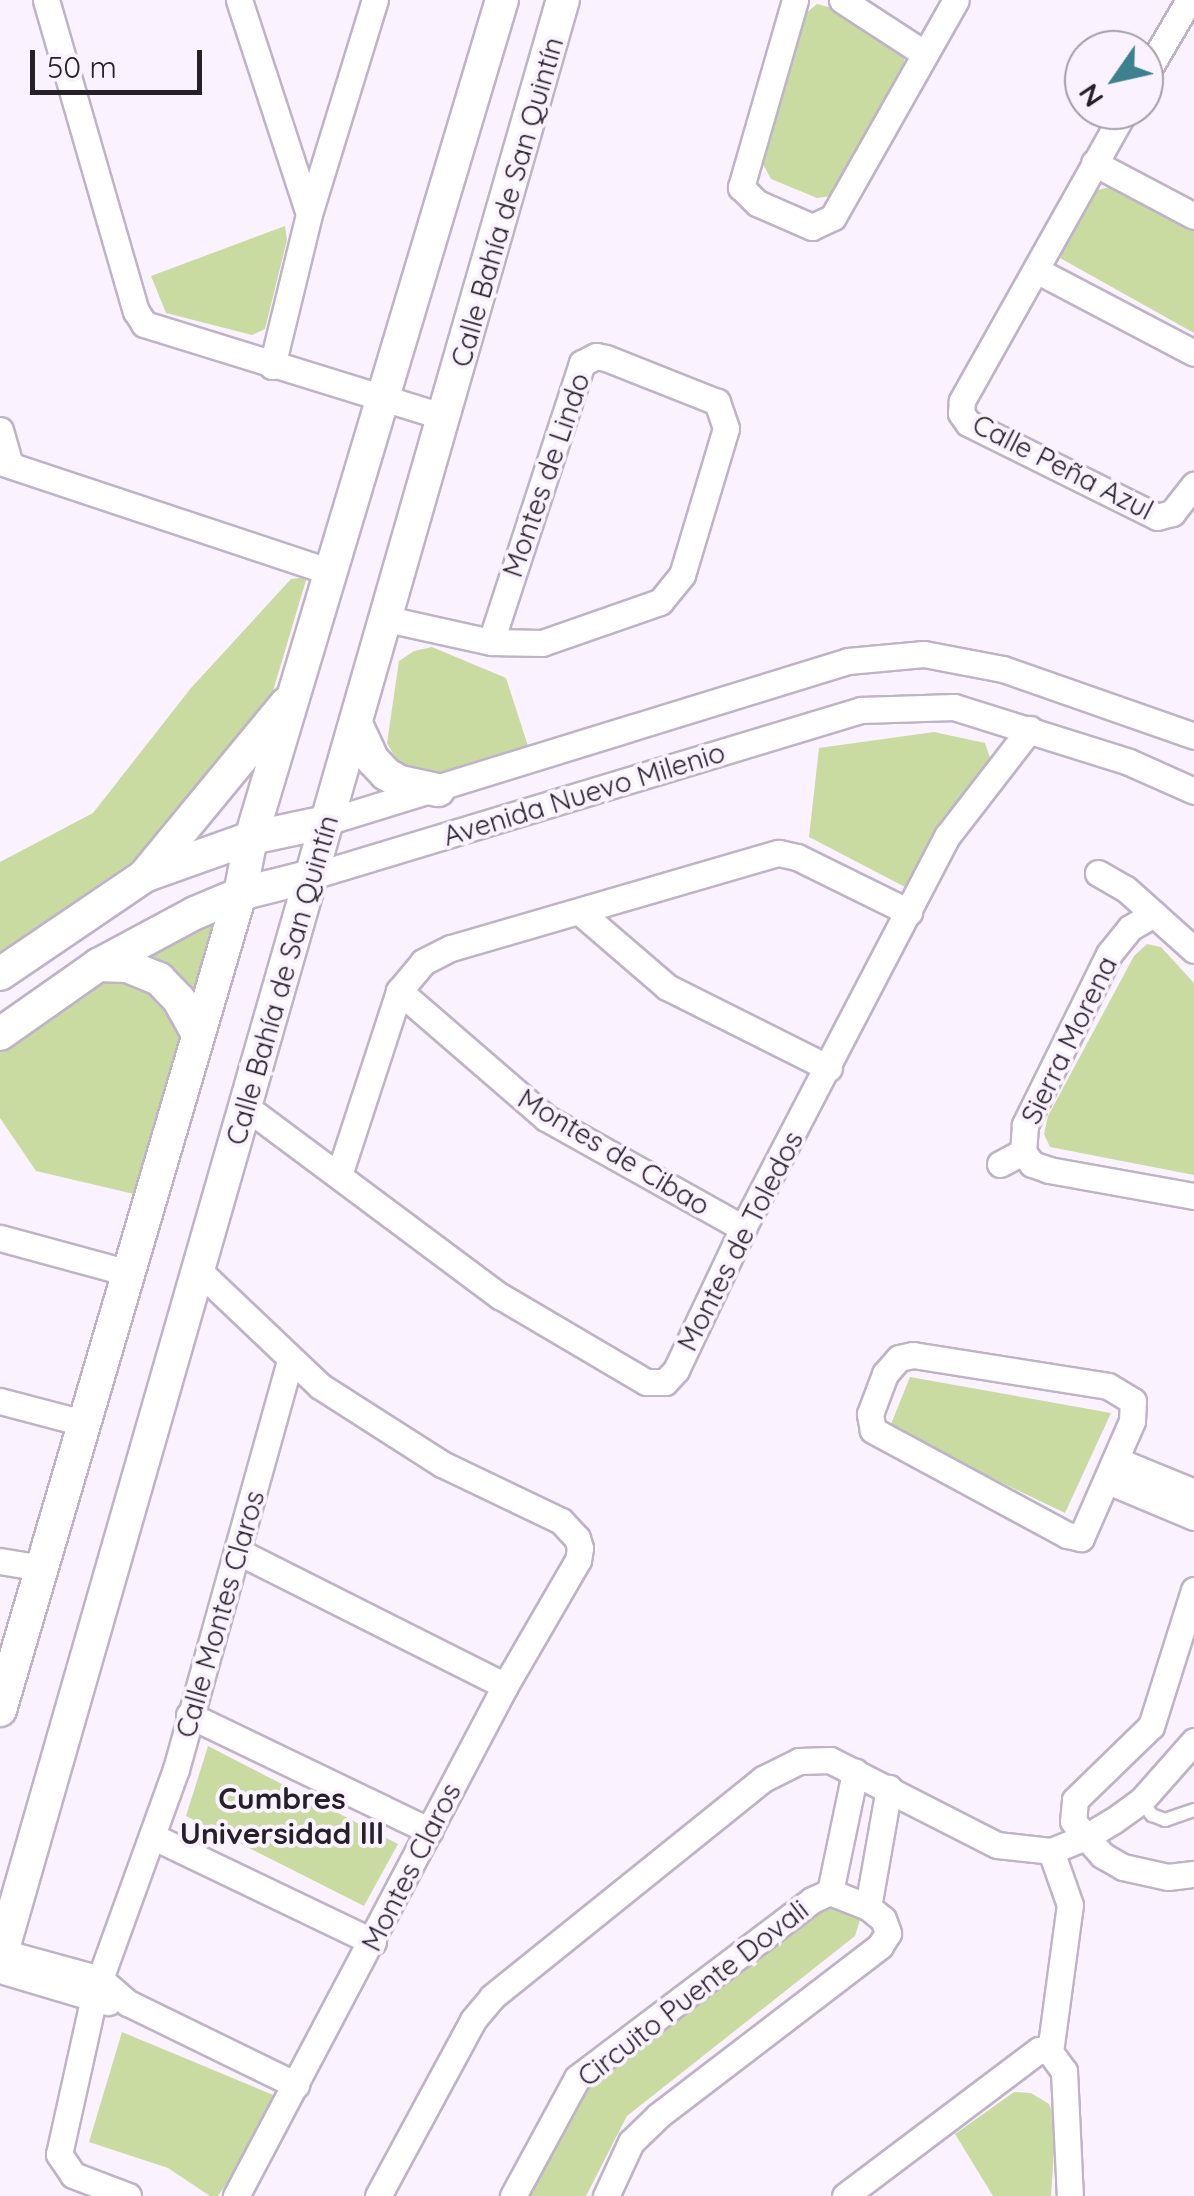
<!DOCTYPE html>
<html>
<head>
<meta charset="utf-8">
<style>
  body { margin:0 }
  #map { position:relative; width:1194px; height:2196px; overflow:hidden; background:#faf2ff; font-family:Quicksand,sans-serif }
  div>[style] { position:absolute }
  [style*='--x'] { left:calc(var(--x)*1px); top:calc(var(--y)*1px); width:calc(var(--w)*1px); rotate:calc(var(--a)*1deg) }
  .green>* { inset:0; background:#cadba1 }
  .roads { filter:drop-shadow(2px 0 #beb3c7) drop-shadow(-2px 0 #beb3c7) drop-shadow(0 2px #beb3c7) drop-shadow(0 -2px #beb3c7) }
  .service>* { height:12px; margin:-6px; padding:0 6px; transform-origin:6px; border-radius:6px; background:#fff }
  .minor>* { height:25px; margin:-12.5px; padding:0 12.5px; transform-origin:12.5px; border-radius:12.5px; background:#fff }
  .tertiary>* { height:32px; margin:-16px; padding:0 16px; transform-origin:16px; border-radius:16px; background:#fff }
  span { translate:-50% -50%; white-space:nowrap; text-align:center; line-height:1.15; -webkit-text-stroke:8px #faf2ff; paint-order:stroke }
  .street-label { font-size:28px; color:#262129 }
  .neighbourhood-label { font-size:30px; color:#262129; font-weight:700 }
  .north { position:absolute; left:1064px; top:30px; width:100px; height:100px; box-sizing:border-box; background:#faf2ff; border:2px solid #a59ea9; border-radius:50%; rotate:236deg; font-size:28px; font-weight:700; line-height:40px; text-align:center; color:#262129 }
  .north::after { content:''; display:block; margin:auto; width:35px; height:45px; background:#3d8190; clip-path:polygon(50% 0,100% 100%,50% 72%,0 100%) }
  .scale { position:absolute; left:30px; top:50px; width:172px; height:45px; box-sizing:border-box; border:5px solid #262129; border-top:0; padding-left:12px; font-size:30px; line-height:35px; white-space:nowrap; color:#262129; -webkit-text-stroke:8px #faf2ff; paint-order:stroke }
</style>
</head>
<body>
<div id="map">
  <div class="green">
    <i style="clip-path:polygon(817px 4px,833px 8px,904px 57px,905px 69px,832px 196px,817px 198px,771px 179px,763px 164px,805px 14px)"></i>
    <i style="clip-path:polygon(1113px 186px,1194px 227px,1194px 333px,1060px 258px,1066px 239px,1094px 191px)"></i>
    <i style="clip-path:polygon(285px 226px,287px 240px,265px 329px,252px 335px,166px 313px,151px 276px)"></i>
    <i style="clip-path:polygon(307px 577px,273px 691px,149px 850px,0 952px,0 862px,93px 813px,191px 688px,291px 579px)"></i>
    <i style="clip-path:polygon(432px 647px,506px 678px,528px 746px,437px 773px,413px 770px,396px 759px,387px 743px,399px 661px,414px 651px)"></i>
    <i style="clip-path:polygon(934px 732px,985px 743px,991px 761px,907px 888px,809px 837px,819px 748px)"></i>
    <i style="clip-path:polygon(237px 905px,151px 1198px,36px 1171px,0 1118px,0 1029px)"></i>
    <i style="clip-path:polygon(1147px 944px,1161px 947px,1194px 983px,1194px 1175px,1050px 1147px,1044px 1134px,1048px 1116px,1134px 956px)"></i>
    <i style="clip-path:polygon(910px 1377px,1111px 1413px,1065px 1513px,889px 1429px)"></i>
    <i style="clip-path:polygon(208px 1746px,398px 1844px,364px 1906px,186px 1816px)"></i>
    <i style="clip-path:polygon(838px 1903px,860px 1920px,855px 1936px,627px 2116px,586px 2196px,530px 2196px,590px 2084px,823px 1905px)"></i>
    <i style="clip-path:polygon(122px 2032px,283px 2099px,218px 2196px,210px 2196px,168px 2168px,89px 2142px)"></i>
    <i style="clip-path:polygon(1014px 2092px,1031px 2093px,1049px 2104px,1056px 2122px,1051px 2196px,993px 2196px,955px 2134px)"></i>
  </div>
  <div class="roads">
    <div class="service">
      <i style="--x:1141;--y:1801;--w:18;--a:52"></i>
      <i style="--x:1152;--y:1815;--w:14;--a:21"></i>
      <i style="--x:1165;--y:1820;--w:31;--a:-19"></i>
    </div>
    <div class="minor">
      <i style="--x:46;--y:0;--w:324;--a:73.9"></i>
      <i style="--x:136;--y:311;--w:15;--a:58"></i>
      <i style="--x:144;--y:324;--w:314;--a:17.2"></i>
      <i style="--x:239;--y:0;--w:225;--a:71.9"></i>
      <i style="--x:795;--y:0;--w:195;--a:106.1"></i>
      <i style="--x:741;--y:187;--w:23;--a:45"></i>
      <i style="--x:757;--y:203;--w:60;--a:23.6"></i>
      <i style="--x:812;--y:227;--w:23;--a:-25"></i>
      <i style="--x:833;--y:217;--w:249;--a:-60.5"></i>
      <i style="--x:842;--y:0;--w:99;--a:33"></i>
      <i style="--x:1144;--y:77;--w:89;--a:-59.7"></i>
      <i style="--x:1125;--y:110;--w:334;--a:119.3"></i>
      <i style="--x:962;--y:401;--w:12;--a:95"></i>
      <i style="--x:961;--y:413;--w:12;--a:55"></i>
      <i style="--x:968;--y:423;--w:211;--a:26.4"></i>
      <i style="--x:1157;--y:517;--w:16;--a:-15"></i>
      <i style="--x:1172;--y:513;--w:36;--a:-52"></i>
      <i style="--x:1094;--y:163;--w:113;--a:27.9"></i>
      <i style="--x:1036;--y:270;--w:178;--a:27.7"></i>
      <i style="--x:272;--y:366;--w:156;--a:-76.3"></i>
      <i style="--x:309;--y:214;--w:224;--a:-72.9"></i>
      <i style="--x:0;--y:430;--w:33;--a:74"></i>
      <i style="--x:0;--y:462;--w:349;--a:18.4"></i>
      <i style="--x:387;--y:619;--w:107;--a:12.5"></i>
      <i style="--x:491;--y:642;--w:51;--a:1.1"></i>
      <i style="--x:542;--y:643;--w:125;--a:-19.2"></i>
      <i style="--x:660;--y:602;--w:35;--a:-51"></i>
      <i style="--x:682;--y:575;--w:153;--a:-73.3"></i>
      <i style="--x:726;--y:428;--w:28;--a:-109"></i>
      <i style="--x:717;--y:402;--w:119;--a:-158.4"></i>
      <i style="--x:606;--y:358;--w:10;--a:-169"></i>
      <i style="--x:596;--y:356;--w:16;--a:153"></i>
      <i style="--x:582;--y:363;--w:293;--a:108.1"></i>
      <i style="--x:326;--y:822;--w:546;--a:-17.14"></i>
      <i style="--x:848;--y:661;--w:76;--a:-5.3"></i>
      <i style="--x:924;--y:654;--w:80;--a:10.8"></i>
      <i style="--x:1003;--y:669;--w:202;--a:19.3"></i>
      <i style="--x:1098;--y:873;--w:32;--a:30"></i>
      <i style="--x:1126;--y:889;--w:91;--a:41.9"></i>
      <i style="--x:312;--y:876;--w:574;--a:-16.82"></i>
      <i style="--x:861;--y:710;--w:93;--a:-1.8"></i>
      <i style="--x:954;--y:707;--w:183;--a:17.4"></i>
      <i style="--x:1129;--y:762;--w:71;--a:24"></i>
      <i style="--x:581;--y:913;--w:113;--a:40.7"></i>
      <i style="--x:667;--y:987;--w:181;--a:26.6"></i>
      <i style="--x:1154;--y:914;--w:28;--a:150"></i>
      <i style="--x:1130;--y:928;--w:33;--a:129"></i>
      <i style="--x:1109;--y:954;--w:191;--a:116.2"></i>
      <i style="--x:1025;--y:1125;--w:27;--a:94"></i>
      <i style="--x:1023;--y:1152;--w:15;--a:53"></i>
      <i style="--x:1032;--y:1164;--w:18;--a:19"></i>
      <i style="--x:1049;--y:1170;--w:147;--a:10.2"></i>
      <i style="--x:399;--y:991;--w:194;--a:40.8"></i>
      <i style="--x:546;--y:1118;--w:226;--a:29.2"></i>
      <i style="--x:246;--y:1107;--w:317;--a:36.7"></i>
      <i style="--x:500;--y:1296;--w:169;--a:30.5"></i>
      <i style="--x:646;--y:1382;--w:19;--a:0"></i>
      <i style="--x:665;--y:1382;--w:16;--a:-47"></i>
      <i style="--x:676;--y:1370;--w:157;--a:-64.7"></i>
      <i style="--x:743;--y:1228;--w:443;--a:-62.5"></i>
      <i style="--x:948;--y:835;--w:134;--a:-52.3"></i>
      <i style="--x:1000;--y:1164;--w:26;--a:-28"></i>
      <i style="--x:339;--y:1175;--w:194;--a:-71.9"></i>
      <i style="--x:399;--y:991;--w:38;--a:-50"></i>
      <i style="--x:423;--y:962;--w:31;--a:-27"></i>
      <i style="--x:451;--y:948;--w:341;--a:-16.2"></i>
      <i style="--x:779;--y:853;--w:18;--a:13"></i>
      <i style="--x:797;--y:857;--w:125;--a:26.2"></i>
      <i style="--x:0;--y:1238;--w:134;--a:15.2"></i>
      <i style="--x:199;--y:1271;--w:167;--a:43.5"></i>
      <i style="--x:320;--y:1386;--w:145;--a:32.6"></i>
      <i style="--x:442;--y:1464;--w:132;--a:25.6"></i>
      <i style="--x:561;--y:1521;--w:23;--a:47"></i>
      <i style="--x:577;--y:1538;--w:10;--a:73"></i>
      <i style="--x:580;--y:1548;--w:12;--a:99"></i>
      <i style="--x:578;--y:1560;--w:146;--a:120.1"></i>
      <i style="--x:505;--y:1686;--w:577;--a:117.81"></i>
      <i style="--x:913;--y:1355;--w:197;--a:9"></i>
      <i style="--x:1108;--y:1386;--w:29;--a:31"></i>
      <i style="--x:1133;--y:1401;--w:20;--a:93"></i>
      <i style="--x:1132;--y:1421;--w:128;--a:113.6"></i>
      <i style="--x:1081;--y:1538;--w:14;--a:-168"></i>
      <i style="--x:1067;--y:1535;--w:221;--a:-151.6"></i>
      <i style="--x:873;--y:1430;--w:16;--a:-101"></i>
      <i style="--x:870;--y:1414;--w:43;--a:-69.4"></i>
      <i style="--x:885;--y:1374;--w:21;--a:-49"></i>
      <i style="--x:899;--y:1358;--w:14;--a:-12"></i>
      <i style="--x:0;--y:1401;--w:86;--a:14.8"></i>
      <i style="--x:1116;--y:1460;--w:84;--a:22.3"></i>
      <i style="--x:1108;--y:1481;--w:93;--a:22.7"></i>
      <i style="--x:239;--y:1552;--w:298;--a:26.7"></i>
      <i style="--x:0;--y:1561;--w:43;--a:9.5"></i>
      <i style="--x:1194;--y:1590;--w:143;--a:107.5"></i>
      <i style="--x:1151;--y:1726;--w:106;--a:135.8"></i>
      <i style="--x:1075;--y:1800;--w:21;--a:95"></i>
      <i style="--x:1073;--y:1821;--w:21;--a:51"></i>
      <i style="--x:1086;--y:1837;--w:31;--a:-31"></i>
      <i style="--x:1113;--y:1821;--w:34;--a:-36"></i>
      <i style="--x:1141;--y:1801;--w:80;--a:-48.5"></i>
      <i style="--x:189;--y:1715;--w:267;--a:25.7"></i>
      <i style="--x:152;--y:1836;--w:245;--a:25.6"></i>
      <i style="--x:830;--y:1892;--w:123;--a:-78.2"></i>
      <i style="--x:868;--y:1907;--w:121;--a:-80"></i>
      <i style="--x:2;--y:1952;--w:102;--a:15.4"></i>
      <i style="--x:100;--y:1979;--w:37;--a:41"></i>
      <i style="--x:128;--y:2003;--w:187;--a:26"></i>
      <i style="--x:0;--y:1970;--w:113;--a:16.5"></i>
      <i style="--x:100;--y:1979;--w:223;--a:-70.1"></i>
      <i style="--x:176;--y:1769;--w:425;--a:-74.4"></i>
      <i style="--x:93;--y:2001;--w:157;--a:102.5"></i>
      <i style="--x:59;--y:2154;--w:25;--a:56"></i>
      <i style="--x:73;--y:2175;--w:59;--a:20.9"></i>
      <i style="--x:1050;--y:2052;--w:148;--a:-82.3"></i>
      <i style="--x:1070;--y:1905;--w:57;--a:-109.4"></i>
      <i style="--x:378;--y:2196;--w:200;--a:-61.6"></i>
      <i style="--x:473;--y:2020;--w:30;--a:-50"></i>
      <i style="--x:492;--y:1997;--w:348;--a:-38.8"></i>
      <i style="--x:763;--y:1779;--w:40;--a:-26.6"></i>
      <i style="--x:799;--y:1761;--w:31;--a:-2"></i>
      <i style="--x:830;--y:1760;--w:187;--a:27"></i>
      <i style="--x:997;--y:1845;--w:54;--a:6.3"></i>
      <i style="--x:1051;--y:1851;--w:38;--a:-22"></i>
      <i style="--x:1086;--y:1837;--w:24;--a:48"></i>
      <i style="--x:1102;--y:1855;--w:24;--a:30"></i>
      <i style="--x:1123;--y:1867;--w:46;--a:12.5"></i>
      <i style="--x:1168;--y:1877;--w:26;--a:-7"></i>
      <i style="--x:513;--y:2196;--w:134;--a:-61.5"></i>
      <i style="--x:577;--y:2078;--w:295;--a:-37.1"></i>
      <i style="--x:812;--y:1900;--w:20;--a:-24"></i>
      <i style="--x:830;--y:1892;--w:41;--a:21.5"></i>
      <i style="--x:868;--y:1907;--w:19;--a:39"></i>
      <i style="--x:883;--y:1919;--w:15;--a:70"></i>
      <i style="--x:888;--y:1933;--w:15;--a:122"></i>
      <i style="--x:880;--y:1946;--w:280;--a:142.6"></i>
      <i style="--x:658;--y:2116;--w:37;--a:136"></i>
      <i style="--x:631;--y:2142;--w:60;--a:114.8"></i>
      <i style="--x:845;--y:2196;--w:243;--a:-37"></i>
      <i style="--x:1039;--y:2050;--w:11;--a:10"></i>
      <i style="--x:1050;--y:2052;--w:24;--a:54"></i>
      <i style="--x:1064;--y:2071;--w:125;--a:87.3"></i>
    </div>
    <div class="tertiary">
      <i style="--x:356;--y:724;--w:40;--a:65"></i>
      <i style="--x:373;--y:760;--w:19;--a:47"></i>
      <i style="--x:386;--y:774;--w:16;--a:30"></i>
      <i style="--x:400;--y:782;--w:39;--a:12"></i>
      <i style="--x:145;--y:875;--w:222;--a:-50.5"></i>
      <i style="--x:98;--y:965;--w:29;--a:2"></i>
      <i style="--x:127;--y:966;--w:35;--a:22"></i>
      <i style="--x:159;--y:979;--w:29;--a:46"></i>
      <i style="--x:179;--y:1000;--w:38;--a:61"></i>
      <i style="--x:0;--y:974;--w:174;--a:-34.2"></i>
      <i style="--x:144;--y:876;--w:114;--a:-19.6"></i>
      <i style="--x:251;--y:838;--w:77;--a:-12"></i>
      <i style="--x:0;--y:1034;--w:120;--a:-35.1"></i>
      <i style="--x:98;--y:965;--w:110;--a:-28.2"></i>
      <i style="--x:195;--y:913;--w:49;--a:-22.9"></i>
      <i style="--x:240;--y:894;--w:74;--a:-14"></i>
      <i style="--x:0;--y:1710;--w:851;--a:-73.61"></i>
      <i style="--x:240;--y:894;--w:57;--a:-78.9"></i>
      <i style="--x:251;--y:838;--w:875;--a:-73.33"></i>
      <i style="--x:0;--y:1959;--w:2038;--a:-73.97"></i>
    </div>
  </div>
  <div class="street-label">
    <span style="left:507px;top:202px;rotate:-74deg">Calle Bahía de San Quintín</span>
    <span style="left:1063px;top:467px;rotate:27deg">Calle Peña Azul</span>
    <span style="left:546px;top:475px;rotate:-71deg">Montes de Lindo</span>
    <span style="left:584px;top:794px;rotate:-17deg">Avenida Nuevo Milenio</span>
    <span style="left:282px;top:980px;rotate:-74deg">Calle Bahía de San Quintín</span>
    <span style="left:1069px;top:1040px;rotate:-64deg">Sierra Morena</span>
    <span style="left:614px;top:1152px;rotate:31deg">Montes de Cibao</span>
    <span style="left:740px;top:1241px;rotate:-63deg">Montes de Toledos</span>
    <span style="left:220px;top:1614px;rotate:-74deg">Calle Montes Claros</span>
    <span style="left:411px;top:1867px;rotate:-63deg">Montes Claros</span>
    <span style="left:693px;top:1993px;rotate:-38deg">Circuito Puente Dovali</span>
  </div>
  <div class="neighbourhood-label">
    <span style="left:282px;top:1815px">Cumbres<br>Universidad lll</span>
  </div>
  <div class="north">N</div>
  <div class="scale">50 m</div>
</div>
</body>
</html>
